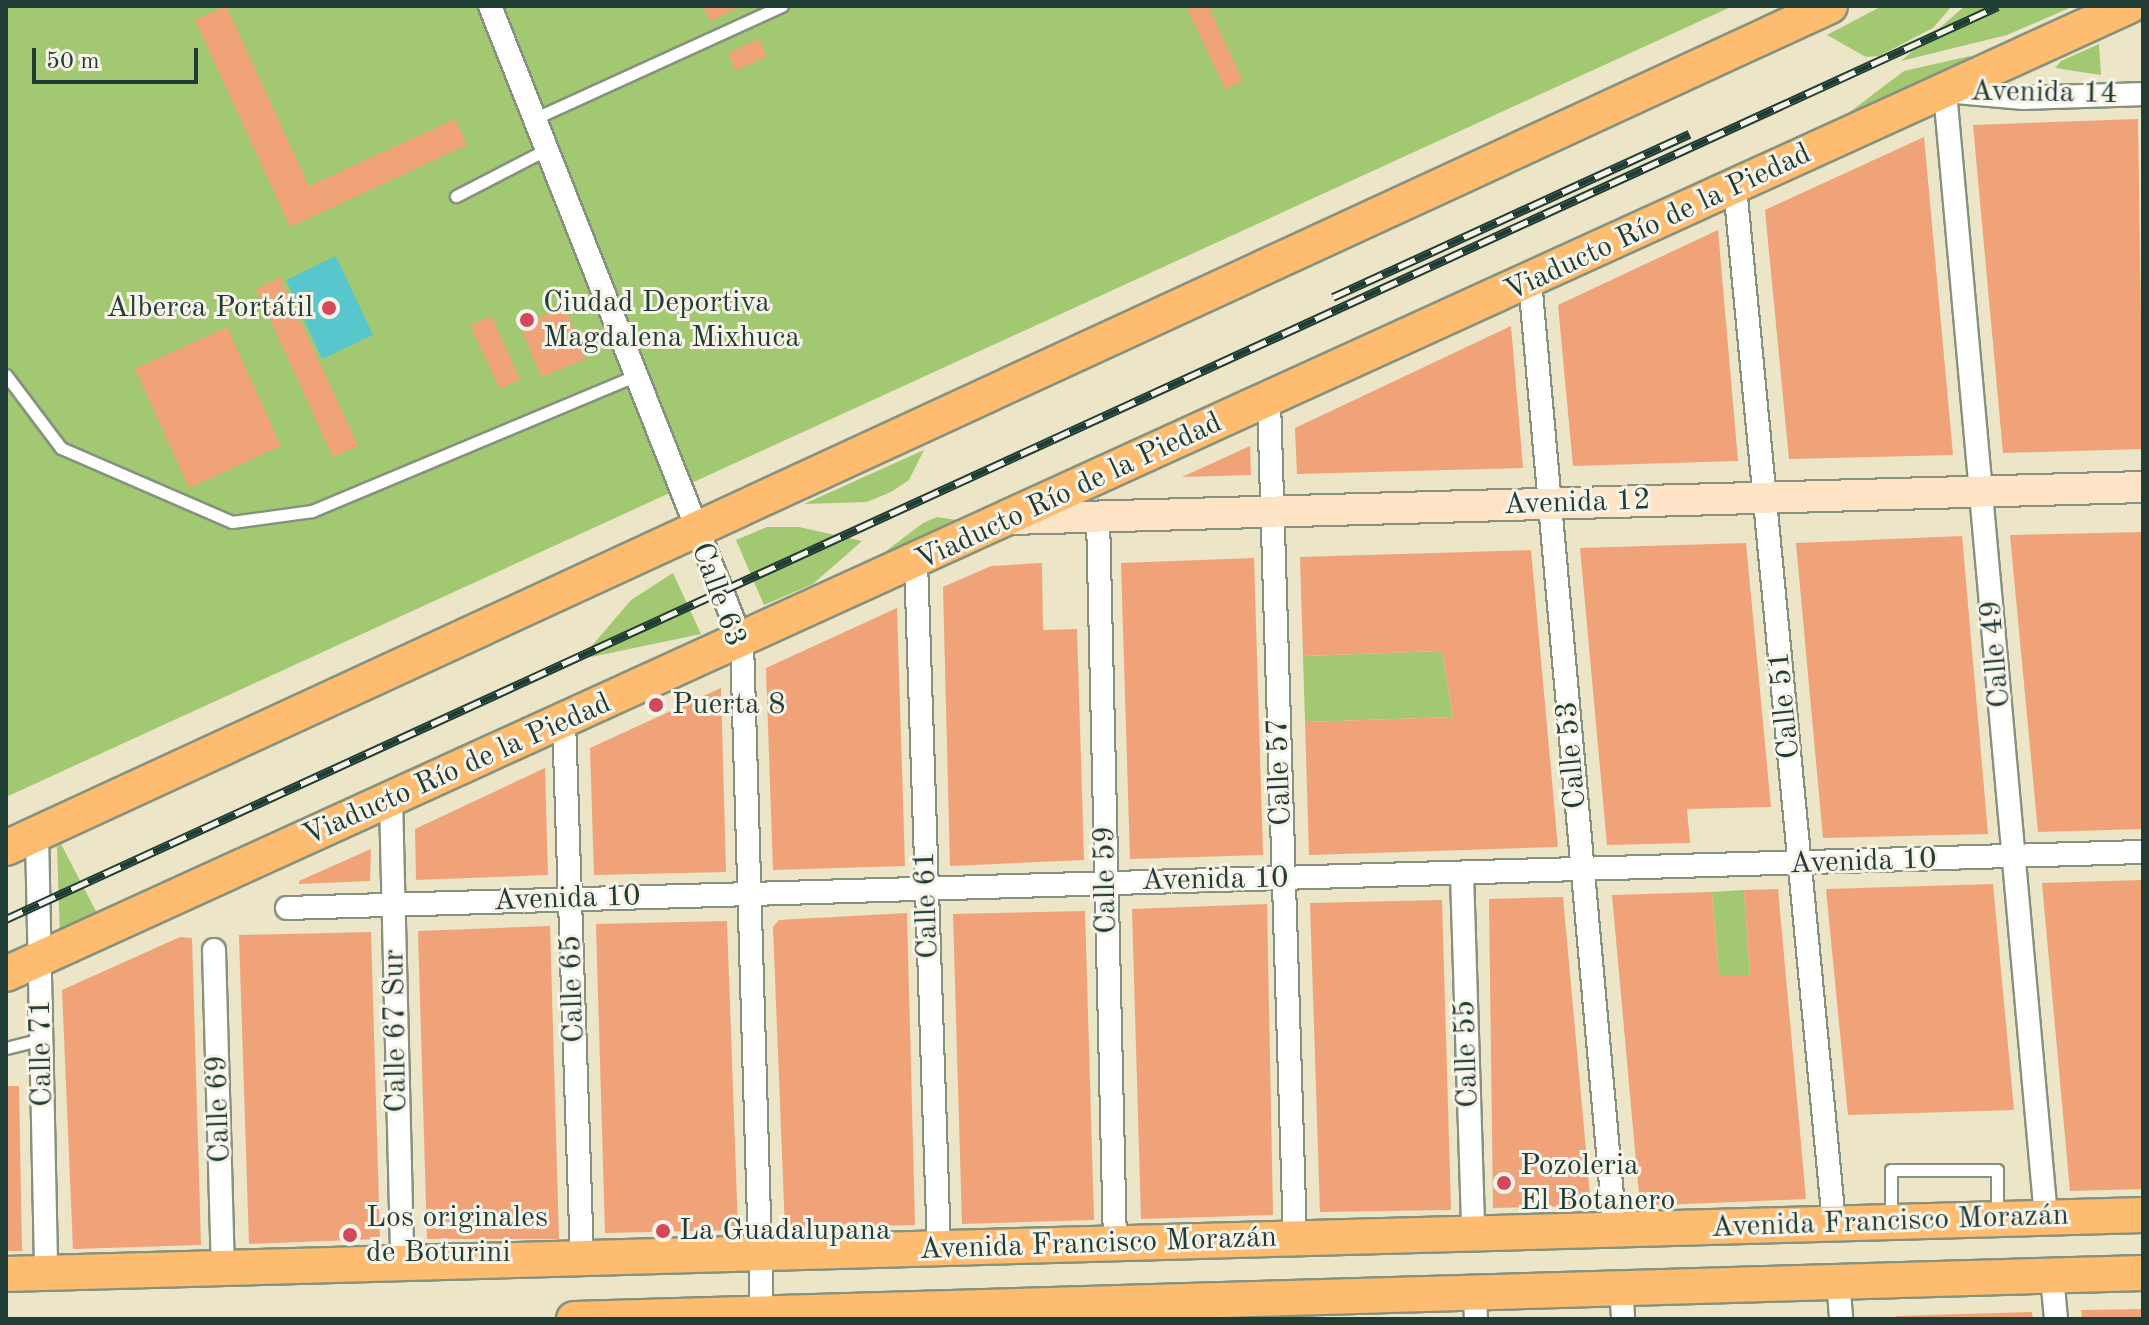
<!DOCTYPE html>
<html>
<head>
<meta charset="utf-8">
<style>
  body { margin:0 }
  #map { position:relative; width:2149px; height:1325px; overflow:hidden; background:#ece5c7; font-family:"Old Standard TT",serif }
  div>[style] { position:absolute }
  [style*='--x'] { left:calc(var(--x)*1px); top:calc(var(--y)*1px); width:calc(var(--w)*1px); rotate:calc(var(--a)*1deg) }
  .green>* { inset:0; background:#a2c872 }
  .water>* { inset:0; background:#58c6cd }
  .building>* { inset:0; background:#f0a279 }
  .roads { filter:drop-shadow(2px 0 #86917e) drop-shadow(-2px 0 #86917e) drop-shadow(0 2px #86917e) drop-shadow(0 -2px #86917e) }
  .lane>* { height:11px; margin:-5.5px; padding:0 5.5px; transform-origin:5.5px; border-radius:5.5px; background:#fff }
  .street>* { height:22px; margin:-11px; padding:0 11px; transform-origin:11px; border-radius:11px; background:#fff }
  .secondary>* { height:30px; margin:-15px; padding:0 15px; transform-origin:15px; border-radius:15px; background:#fee4c6 }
  .primary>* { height:34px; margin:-17px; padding:0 17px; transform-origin:17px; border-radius:17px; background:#fdbc70 }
  .rail>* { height:9px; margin-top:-4.5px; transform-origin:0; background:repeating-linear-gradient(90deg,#f7f3e8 0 18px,#1f3d34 0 36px); box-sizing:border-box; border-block:2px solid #1f3d34 }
  .dots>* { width:22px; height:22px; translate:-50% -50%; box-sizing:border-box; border:4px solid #f7f3e8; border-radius:50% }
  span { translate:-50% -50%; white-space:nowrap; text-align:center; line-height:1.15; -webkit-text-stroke:6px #f7f3e8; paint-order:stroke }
  .street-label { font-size:30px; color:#1f3d34 }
  .poi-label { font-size:30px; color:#1f3d34 }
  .left { translate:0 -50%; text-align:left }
  .right { translate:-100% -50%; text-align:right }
  .frame { position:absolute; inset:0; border:8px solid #1f3d34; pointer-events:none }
  .scale { position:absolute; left:32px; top:48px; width:166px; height:36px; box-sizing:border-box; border:4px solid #1f3d34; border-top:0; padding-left:10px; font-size:24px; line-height:28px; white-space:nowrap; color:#1f3d34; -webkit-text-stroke:6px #f7f3e8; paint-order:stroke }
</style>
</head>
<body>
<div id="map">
  <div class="green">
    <i style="clip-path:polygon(6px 6px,1733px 6px,6px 797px)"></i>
    <i style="clip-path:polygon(1882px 6px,1952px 6px,1933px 28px,1879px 56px,1866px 57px,1827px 35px)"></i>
    <i style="clip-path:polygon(1965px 6px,2074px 6px,2007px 35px,1901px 61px)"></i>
    <i style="clip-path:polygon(2099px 44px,2101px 75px,2055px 68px,2061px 61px)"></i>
    <i style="clip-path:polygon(1970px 56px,1971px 59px,1843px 117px,1904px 71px)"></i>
    <i style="clip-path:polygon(924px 450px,909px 480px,891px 492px,867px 502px,804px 504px)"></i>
    <i style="clip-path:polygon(937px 517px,963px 521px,873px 561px,923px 523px)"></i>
    <i style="clip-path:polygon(767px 527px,799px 527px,862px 541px,813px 584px,764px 605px,736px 540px)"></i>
    <i style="clip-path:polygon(673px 573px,701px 634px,591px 657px,590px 648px,631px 600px)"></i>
    <i style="clip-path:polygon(1442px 651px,1453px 717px,1305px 722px,1303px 656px)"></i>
    <i style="clip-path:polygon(61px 844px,100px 919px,60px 936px,57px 847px)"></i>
    <i style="clip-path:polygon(1744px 890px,1750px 975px,1719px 975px,1712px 892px)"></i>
  </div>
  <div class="water">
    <i style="clip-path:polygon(336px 256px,373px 335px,322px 359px,286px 280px)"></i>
  </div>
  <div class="building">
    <i style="clip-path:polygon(226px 6px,309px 186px,455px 119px,467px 145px,290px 227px,195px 20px)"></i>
    <i style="clip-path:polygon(703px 6px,743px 6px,710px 21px)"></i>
    <i style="clip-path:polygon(1186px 6px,1208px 6px,1243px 81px,1225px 89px)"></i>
    <i style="clip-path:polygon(759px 39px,767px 56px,735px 71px,728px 53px)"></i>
    <i style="clip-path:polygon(2138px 119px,2143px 449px,2003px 453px,1973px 125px)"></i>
    <i style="clip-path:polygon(1924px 137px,1953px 455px,1789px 459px,1765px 210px)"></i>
    <i style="clip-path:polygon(1718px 230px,1738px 461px,1573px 466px,1558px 305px)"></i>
    <i style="clip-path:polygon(280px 277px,358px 446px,333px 457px,256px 289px)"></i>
    <i style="clip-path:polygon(565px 307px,586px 359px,541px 377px,520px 325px)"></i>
    <i style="clip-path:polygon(491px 316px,520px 379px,500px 389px,470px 325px)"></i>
    <i style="clip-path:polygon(1511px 326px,1523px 468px,1297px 474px,1295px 428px)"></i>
    <i style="clip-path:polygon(227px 327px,281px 446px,189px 488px,135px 369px)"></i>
    <i style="clip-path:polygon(1250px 446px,1251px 475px,1182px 477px)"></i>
    <i style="clip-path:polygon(2143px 532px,2143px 829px,2038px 832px,2010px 535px)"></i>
    <i style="clip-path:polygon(1962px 536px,1988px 834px,1823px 838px,1796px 543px)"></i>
    <i style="clip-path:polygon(1746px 543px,1771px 807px,1687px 809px,1690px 843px,1607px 845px,1580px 548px)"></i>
    <i style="clip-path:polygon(1531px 550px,1558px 847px,1309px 855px,1305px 722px,1453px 717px,1442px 651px,1303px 656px,1300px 557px)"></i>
    <i style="clip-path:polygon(1254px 558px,1263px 855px,1130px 859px,1121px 563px)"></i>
    <i style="clip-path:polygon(1042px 563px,1043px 630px,1077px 629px,1084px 860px,950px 866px,943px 587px,991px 566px)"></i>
    <i style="clip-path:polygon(897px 608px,905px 866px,773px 870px,766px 668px)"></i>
    <i style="clip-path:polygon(721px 688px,726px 872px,594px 875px,590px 748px)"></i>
    <i style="clip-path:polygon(545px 768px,548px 875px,416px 880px,415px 829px)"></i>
    <i style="clip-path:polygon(371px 849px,370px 881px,299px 884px,299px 881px)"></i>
    <i style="clip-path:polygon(2143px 880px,2143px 1189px,2070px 1191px,2042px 883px)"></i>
    <i style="clip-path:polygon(1993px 884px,2014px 1110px,1848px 1115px,1826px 889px)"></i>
    <i style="clip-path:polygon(1778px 889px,1806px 1199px,1640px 1206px,1612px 895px,1712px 892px,1719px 975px,1750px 975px,1744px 890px)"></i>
    <i style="clip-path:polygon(1563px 897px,1591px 1206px,1493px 1208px,1489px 899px)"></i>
    <i style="clip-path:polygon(1442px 900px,1451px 1210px,1320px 1212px,1310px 903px)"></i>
    <i style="clip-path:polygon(1267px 904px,1273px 1215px,1141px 1219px,1132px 909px)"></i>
    <i style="clip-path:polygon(1085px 911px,1094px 1220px,962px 1224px,953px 914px)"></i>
    <i style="clip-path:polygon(907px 913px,915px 1225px,785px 1229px,773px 927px,779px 920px)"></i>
    <i style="clip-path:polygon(727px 921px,738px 1230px,605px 1233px,596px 924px)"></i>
    <i style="clip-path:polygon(550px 926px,559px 1239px,427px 1239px,418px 931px)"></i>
    <i style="clip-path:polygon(371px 932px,380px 1239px,249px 1244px,239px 935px)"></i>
    <i style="clip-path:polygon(180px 937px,192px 938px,201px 1245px,73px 1249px,62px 990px)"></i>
    <i style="clip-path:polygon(6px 1086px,19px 1086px,22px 1251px,6px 1251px)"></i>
    <i style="clip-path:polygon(2143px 1309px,2143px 1319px,2082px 1319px,2081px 1310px)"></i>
    <i style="clip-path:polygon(2032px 1312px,2033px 1319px,1896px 1319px,1896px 1316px)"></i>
  </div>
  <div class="roads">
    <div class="lane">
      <i style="--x:538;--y:117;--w:268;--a:-24.5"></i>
      <i style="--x:456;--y:196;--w:105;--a:-27.3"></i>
      <i style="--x:6;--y:375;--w:91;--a:53"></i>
      <i style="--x:61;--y:448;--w:186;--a:23.4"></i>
      <i style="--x:232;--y:522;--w:81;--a:-7.8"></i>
      <i style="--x:312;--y:511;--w:352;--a:-22.7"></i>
      <i style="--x:6;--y:1048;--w:36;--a:-14"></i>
      <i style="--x:1891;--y:1217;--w:47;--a:-90"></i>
      <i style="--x:1891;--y:1170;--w:106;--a:0"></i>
      <i style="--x:1997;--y:1170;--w:46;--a:90"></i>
    </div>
    <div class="street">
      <i style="--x:490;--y:6;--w:684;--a:68.39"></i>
      <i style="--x:742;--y:642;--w:677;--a:88.31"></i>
      <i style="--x:1735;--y:187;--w:1041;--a:84.54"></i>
      <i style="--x:1530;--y:281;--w:952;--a:84.88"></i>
      <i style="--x:1269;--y:401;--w:837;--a:88.22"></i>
      <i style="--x:1098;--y:517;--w:726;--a:88.66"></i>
      <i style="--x:916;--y:562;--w:686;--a:88.08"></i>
      <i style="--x:564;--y:721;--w:537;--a:88.08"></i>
      <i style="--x:391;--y:800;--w:463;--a:88.6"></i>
      <i style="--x:37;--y:834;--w:438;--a:88.8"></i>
      <i style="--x:1462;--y:874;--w:359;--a:88.2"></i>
      <i style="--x:287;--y:908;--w:1857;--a:-1.73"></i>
      <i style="--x:214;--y:950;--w:318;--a:88.4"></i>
      <i style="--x:2046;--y:1217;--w:1131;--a:-95.13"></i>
      <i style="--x:1945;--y:91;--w:79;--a:5.1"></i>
      <i style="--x:2024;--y:98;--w:119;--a:-1.9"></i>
      <i style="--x:2052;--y:1276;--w:43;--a:84.7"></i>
      <i style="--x:1838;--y:1282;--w:37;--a:85"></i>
      <i style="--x:1621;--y:1288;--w:31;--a:86"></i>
      <i style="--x:1475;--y:1293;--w:26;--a:88"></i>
    </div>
    <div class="secondary">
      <i style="--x:1011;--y:519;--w:1132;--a:-1.62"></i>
    </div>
    <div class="primary">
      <i style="--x:6;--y:848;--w:2009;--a:-24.78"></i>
      <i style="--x:6;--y:974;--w:2333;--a:-24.51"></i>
      <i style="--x:6;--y:1274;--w:2138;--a:-1.58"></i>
      <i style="--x:574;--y:1319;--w:1570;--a:-1.68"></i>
    </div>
  </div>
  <div class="rail">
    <i style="--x:1333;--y:297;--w:392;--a:-24.6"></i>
    <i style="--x:6;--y:919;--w:2191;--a:-24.62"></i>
  </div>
  <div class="dots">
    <i style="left:329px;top:308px;background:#d1495b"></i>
    <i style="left:527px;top:320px;background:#d1495b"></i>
    <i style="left:656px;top:705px;background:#d1495b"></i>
    <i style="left:1504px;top:1183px;background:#d1495b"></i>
    <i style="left:663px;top:1231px;background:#d1495b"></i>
    <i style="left:350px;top:1235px;background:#d1495b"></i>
  </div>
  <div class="street-label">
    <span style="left:2044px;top:93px;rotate:1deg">Avenida 14</span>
    <span style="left:1658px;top:223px;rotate:-25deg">Viaducto Río de la Piedad</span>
    <span style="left:1069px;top:492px;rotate:-25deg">Viaducto Río de la Piedad</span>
    <span style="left:1577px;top:503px;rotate:-2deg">Avenida 12</span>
    <span style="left:718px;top:595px;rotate:70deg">Calle 63</span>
    <span style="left:1996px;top:654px;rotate:-95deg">Calle 49</span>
    <span style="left:1785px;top:705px;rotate:-96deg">Calle 51</span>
    <span style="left:1572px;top:755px;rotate:-95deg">Calle 53</span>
    <span style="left:457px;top:770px;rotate:-24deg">Viaducto Río de la Piedad</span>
    <span style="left:1280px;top:772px;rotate:-92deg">Calle 57</span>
    <span style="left:1863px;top:862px;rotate:-2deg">Avenida 10</span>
    <span style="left:1106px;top:880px;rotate:-91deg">Calle 59</span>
    <span style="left:1215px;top:880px;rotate:-1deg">Avenida 10</span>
    <span style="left:567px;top:899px;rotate:-2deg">Avenida 10</span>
    <span style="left:927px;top:905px;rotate:-92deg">Calle 61</span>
    <span style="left:573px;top:989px;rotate:-92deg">Calle 65</span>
    <span style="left:396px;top:1031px;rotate:-91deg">Calle 67 Sur</span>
    <span style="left:42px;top:1053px;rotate:-91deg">Calle 71</span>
    <span style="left:1467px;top:1054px;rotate:-92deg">Calle 55</span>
    <span style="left:219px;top:1109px;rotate:-92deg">Calle 69</span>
    <span style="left:1890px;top:1222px;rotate:-2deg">Avenida Francisco Morazán</span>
    <span style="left:1098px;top:1244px;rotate:-2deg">Avenida Francisco Morazán</span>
  </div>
  <div class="poi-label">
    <span class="left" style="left:543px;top:320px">Ciudad Deportiva<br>Magdalena Mixhuca</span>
    <span class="right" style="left:313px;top:308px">Alberca Portátil</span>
    <span class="left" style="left:672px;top:705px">Puerta 8</span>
    <span class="left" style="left:1520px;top:1183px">Pozoleria<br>El Botanero</span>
    <span class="left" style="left:366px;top:1235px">Los originales<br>de Boturini</span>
    <span class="left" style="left:679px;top:1231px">La Guadalupana</span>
  </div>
  <div class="frame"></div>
  <div class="scale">50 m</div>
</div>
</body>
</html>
